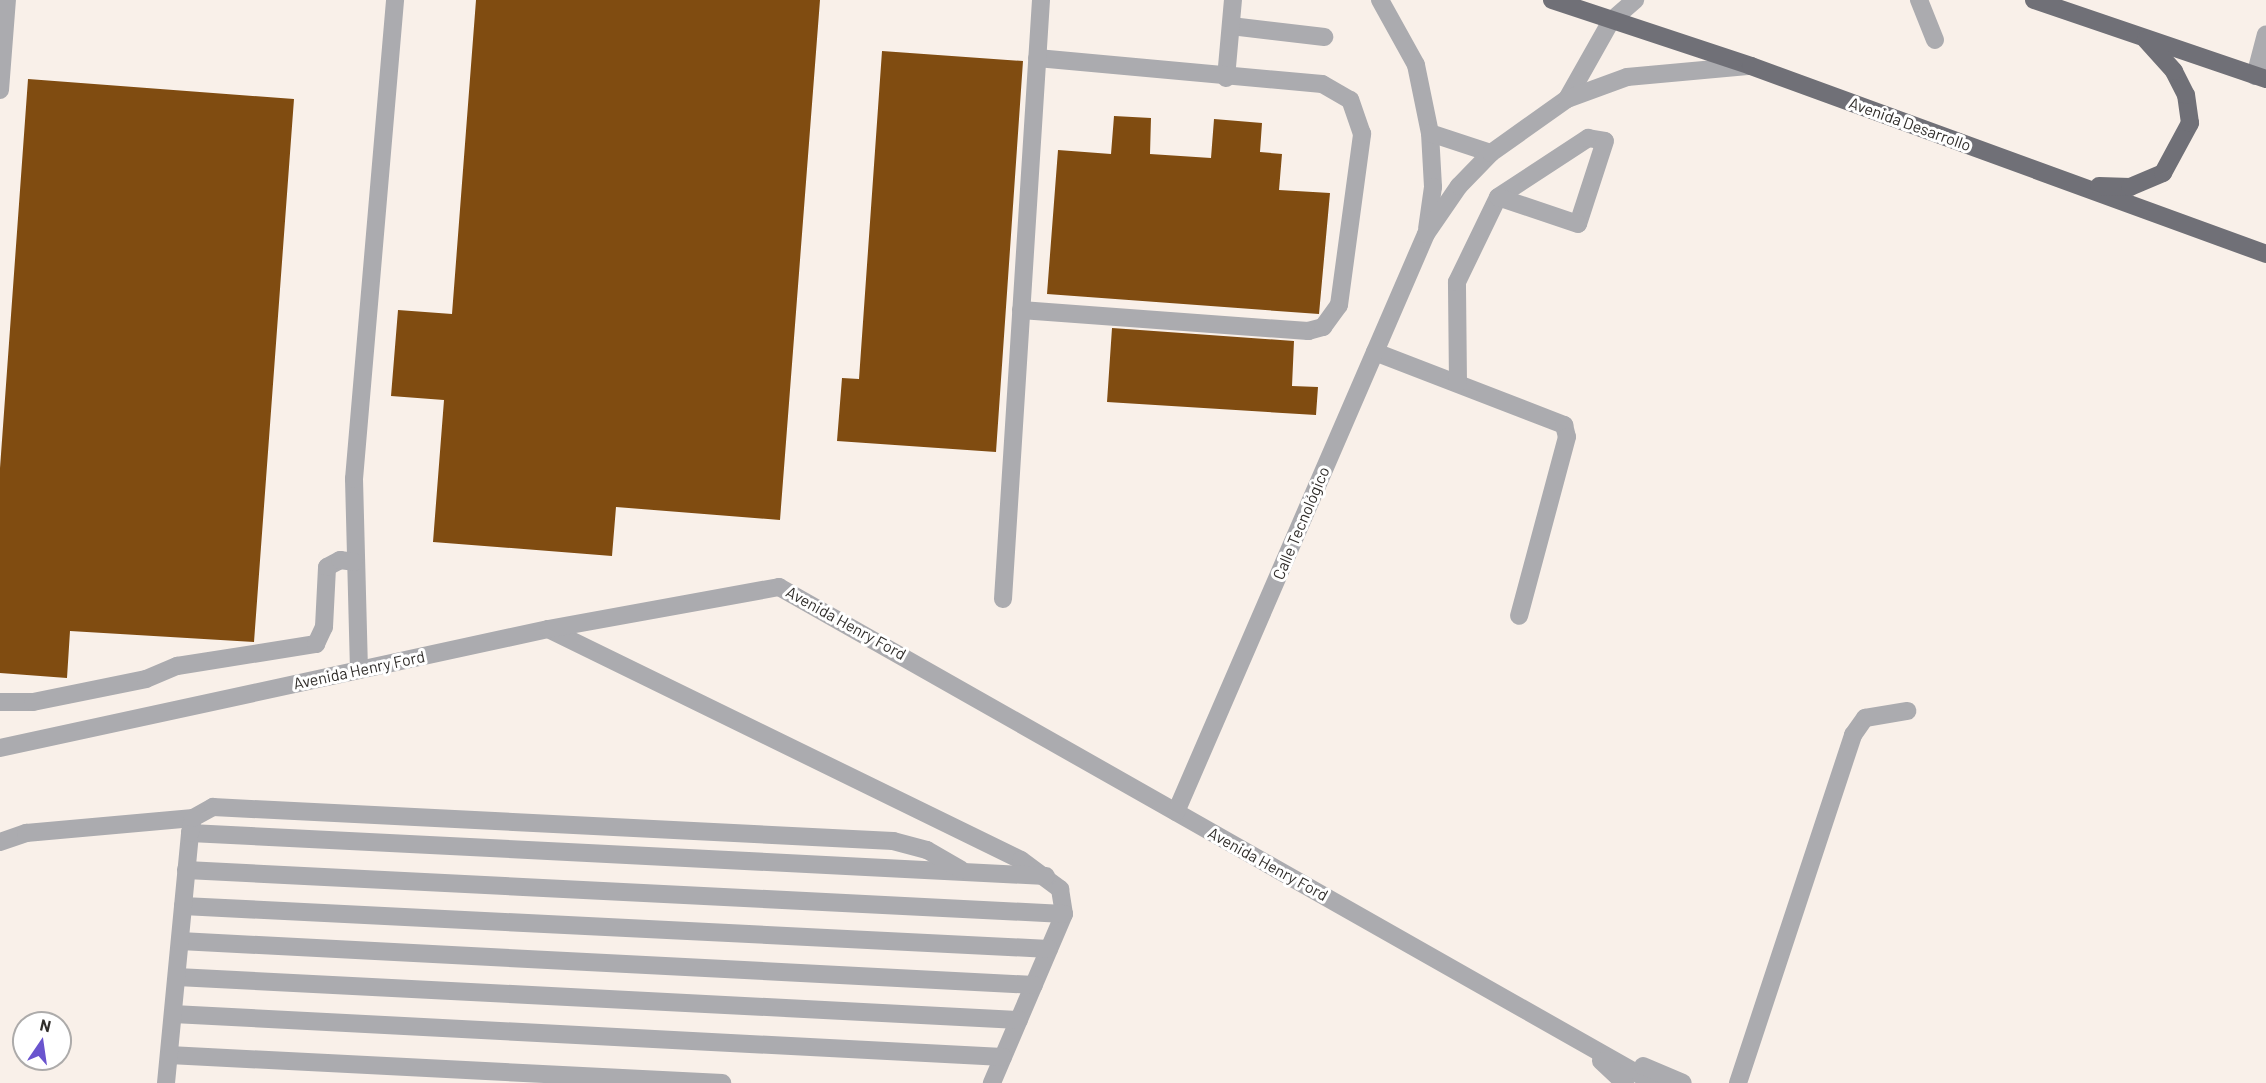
<!DOCTYPE html>
<html>
<head>
<meta charset="utf-8">
<style>
  body { margin:0 }
  #map { position:relative; width:2266px; height:1083px; overflow:hidden; background:#f9f0e9; font-family:Barlow,sans-serif }
  div>[style] { position:absolute }
  [style*='--x'] { left:calc(var(--x)*1px); top:calc(var(--y)*1px); width:calc(var(--w)*1px); rotate:calc(var(--a)*1deg) }
  .building>* { inset:0; background:#804c11 }
  .minor>* { height:18px; margin:-9px; padding:0 9px; transform-origin:9px; border-radius:9px; background:#ababaf }
  .major>* { height:18px; margin:-9px; padding:0 9px; transform-origin:9px; border-radius:9px; background:#707077 }
  span { translate:-50% -50%; white-space:nowrap; text-align:center; line-height:1.15; -webkit-text-stroke:6px #fff; paint-order:stroke }
  .street-label { font-size:16px; color:#312e2b }
  .north { position:absolute; left:12px; top:1011px; width:60px; height:60px; box-sizing:border-box; background:#fff; border:2px solid #adabaa; border-radius:50%; rotate:13deg; font-size:16px; font-weight:700; line-height:24px; text-align:center; color:#312e2b }
  .north::after { content:''; display:block; margin:auto; width:21px; height:27px; background:#6a54ce; clip-path:polygon(50% 0,100% 100%,50% 72%,0 100%) }
</style>
</head>
<body>
<div id="map">
  <div class="building">
    <i style="clip-path:polygon(476px 0,820px 0,780px 520px,616px 507px,612px 556px,433px 542px,444px 400px,391px 396px,398px 310px,452px 314px)"></i>
    <i style="clip-path:polygon(882px 51px,1023px 61px,996px 452px,837px 441px,842px 378px,859px 379px)"></i>
    <i style="clip-path:polygon(28px 79px,294px 99px,254px 642px,70px 631px,67px 678px,0 673px,0 468px)"></i>
    <i style="clip-path:polygon(1114px 116px,1151px 118px,1150px 154px,1211px 158px,1214px 119px,1262px 123px,1260px 152px,1282px 154px,1279px 190px,1330px 193px,1319px 314px,1047px 294px,1058px 150px,1111px 154px)"></i>
    <i style="clip-path:polygon(1112px 328px,1294px 341px,1292px 386px,1318px 387px,1316px 415px,1107px 402px)"></i>
  </div>
  <div class="minor">
    <i style="--x:1380;--y:0;--w:74;--a:61"></i>
    <i style="--x:1416;--y:65;--w:69;--a:78.4"></i>
    <i style="--x:1430;--y:133;--w:54;--a:86.8"></i>
    <i style="--x:1433;--y:187;--w:42;--a:98.1"></i>
    <i style="--x:1919;--y:0;--w:43;--a:68.2"></i>
    <i style="--x:1231;--y:26;--w:94;--a:6.7"></i>
    <i style="--x:2255;--y:76;--w:43;--a:-75.3"></i>
    <i style="--x:1226;--y:78;--w:78;--a:-84.9"></i>
    <i style="--x:0;--y:90;--w:90;--a:-85.6"></i>
    <i style="--x:1567;--y:99;--w:90;--a:-60.6"></i>
    <i style="--x:1611;--y:21;--w:32;--a:-41"></i>
    <i style="--x:1430;--y:133;--w:64;--a:18.2"></i>
    <i style="--x:1021;--y:310;--w:288;--a:4.2"></i>
    <i style="--x:1308;--y:331;--w:16;--a:-15"></i>
    <i style="--x:1323;--y:327;--w:27;--a:-54"></i>
    <i style="--x:1339;--y:305;--w:173;--a:-82.3"></i>
    <i style="--x:1362;--y:134;--w:36;--a:-109"></i>
    <i style="--x:1350;--y:100;--w:32;--a:-150"></i>
    <i style="--x:1322;--y:84;--w:286;--a:-174.8"></i>
    <i style="--x:1375;--y:352;--w:203;--a:21.1"></i>
    <i style="--x:1564;--y:425;--w:12;--a:76"></i>
    <i style="--x:1567;--y:437;--w:185;--a:105"></i>
    <i style="--x:1458;--y:383;--w:101;--a:-90.6"></i>
    <i style="--x:1457;--y:282;--w:94;--a:-64.2"></i>
    <i style="--x:1498;--y:197;--w:108;--a:-33.2"></i>
    <i style="--x:1588;--y:138;--w:17;--a:10"></i>
    <i style="--x:1605;--y:141;--w:87;--a:108"></i>
    <i style="--x:1578;--y:224;--w:84;--a:-161.4"></i>
    <i style="--x:1003;--y:599;--w:600;--a:-86.37"></i>
    <i style="--x:548;--y:629;--w:526;--a:26.03"></i>
    <i style="--x:1021;--y:860;--w:49;--a:36.6"></i>
    <i style="--x:1060;--y:889;--w:25;--a:81"></i>
    <i style="--x:1064;--y:914;--w:184;--a:113.1"></i>
    <i style="--x:359;--y:670;--w:191;--a:-91.5"></i>
    <i style="--x:354;--y:479;--w:481;--a:-85.1"></i>
    <i style="--x:0;--y:702;--w:33;--a:0"></i>
    <i style="--x:33;--y:702;--w:115;--a:-11.5"></i>
    <i style="--x:146;--y:679;--w:34;--a:-23"></i>
    <i style="--x:177;--y:666;--w:141;--a:-9"></i>
    <i style="--x:316;--y:644;--w:19;--a:-65"></i>
    <i style="--x:324;--y:627;--w:60;--a:-87.1"></i>
    <i style="--x:327;--y:567;--w:15;--a:-28"></i>
    <i style="--x:340;--y:560;--w:14;--a:8"></i>
    <i style="--x:0;--y:748;--w:561;--a:-12.25"></i>
    <i style="--x:548;--y:629;--w:235;--a:-10.3"></i>
    <i style="--x:779;--y:587;--w:1006;--a:29.55"></i>
    <i style="--x:1176;--y:812;--w:630;--a:-66.61"></i>
    <i style="--x:1426;--y:234;--w:58;--a:-55.5"></i>
    <i style="--x:1459;--y:186;--w:46;--a:-45.9"></i>
    <i style="--x:1491;--y:153;--w:93;--a:-35.4"></i>
    <i style="--x:1567;--y:99;--w:64;--a:-20.1"></i>
    <i style="--x:1627;--y:77;--w:121;--a:-5.2"></i>
    <i style="--x:190;--y:833;--w:857;--a:2.88"></i>
    <i style="--x:0;--y:842;--w:28;--a:-19"></i>
    <i style="--x:26;--y:833;--w:168;--a:-5.1"></i>
    <i style="--x:186;--y:870;--w:879;--a:2.87"></i>
    <i style="--x:183;--y:906;--w:867;--a:2.84"></i>
    <i style="--x:180;--y:941;--w:855;--a:2.95"></i>
    <i style="--x:177;--y:977;--w:843;--a:2.92"></i>
    <i style="--x:173;--y:1014;--w:831;--a:2.97"></i>
    <i style="--x:169;--y:1055;--w:554;--a:2.9"></i>
    <i style="--x:1601;--y:1061;--w:33;--a:43"></i>
    <i style="--x:1643;--y:1066;--w:43;--a:23"></i>
    <i style="--x:166;--y:1083;--w:251;--a:-84.5"></i>
    <i style="--x:190;--y:833;--w:15;--a:-79"></i>
    <i style="--x:193;--y:818;--w:23;--a:-29"></i>
    <i style="--x:213;--y:807;--w:681;--a:2.86"></i>
    <i style="--x:893;--y:841;--w:35;--a:15"></i>
    <i style="--x:927;--y:850;--w:39;--a:30"></i>
    <i style="--x:1738;--y:1083;--w:367;--a:-71.7"></i>
    <i style="--x:1853;--y:735;--w:21;--a:-55"></i>
    <i style="--x:1865;--y:718;--w:43;--a:-9.5"></i>
  </div>
  <div class="major">
    <i style="--x:1552;--y:0;--w:210;--a:18.3"></i>
    <i style="--x:1751;--y:66;--w:548;--a:20.05"></i>
    <i style="--x:2034;--y:0;--w:245;--a:18.8"></i>
    <i style="--x:2099;--y:186;--w:31;--a:2"></i>
    <i style="--x:2130;--y:187;--w:36;--a:-23"></i>
    <i style="--x:2163;--y:173;--w:57;--a:-61.6"></i>
    <i style="--x:2190;--y:123;--w:28;--a:-98"></i>
    <i style="--x:2186;--y:95;--w:27;--a:-117"></i>
    <i style="--x:2174;--y:71;--w:42;--a:-132.1"></i>
  </div>
  <div class="street-label">
    <span style="left:1910px;top:124px;rotate:20deg">Avenida Desarrollo</span>
    <span style="left:1301px;top:523px;rotate:-67deg">Calle Tecnológico</span>
    <span style="left:846px;top:623px;rotate:29deg">Avenida Henry Ford</span>
    <span style="left:359px;top:670px;rotate:-12deg">Avenida Henry Ford</span>
    <span style="left:1268px;top:864px;rotate:29deg">Avenida Henry Ford</span>
  </div>
  <div class="north">N</div>
</div>
</body>
</html>
